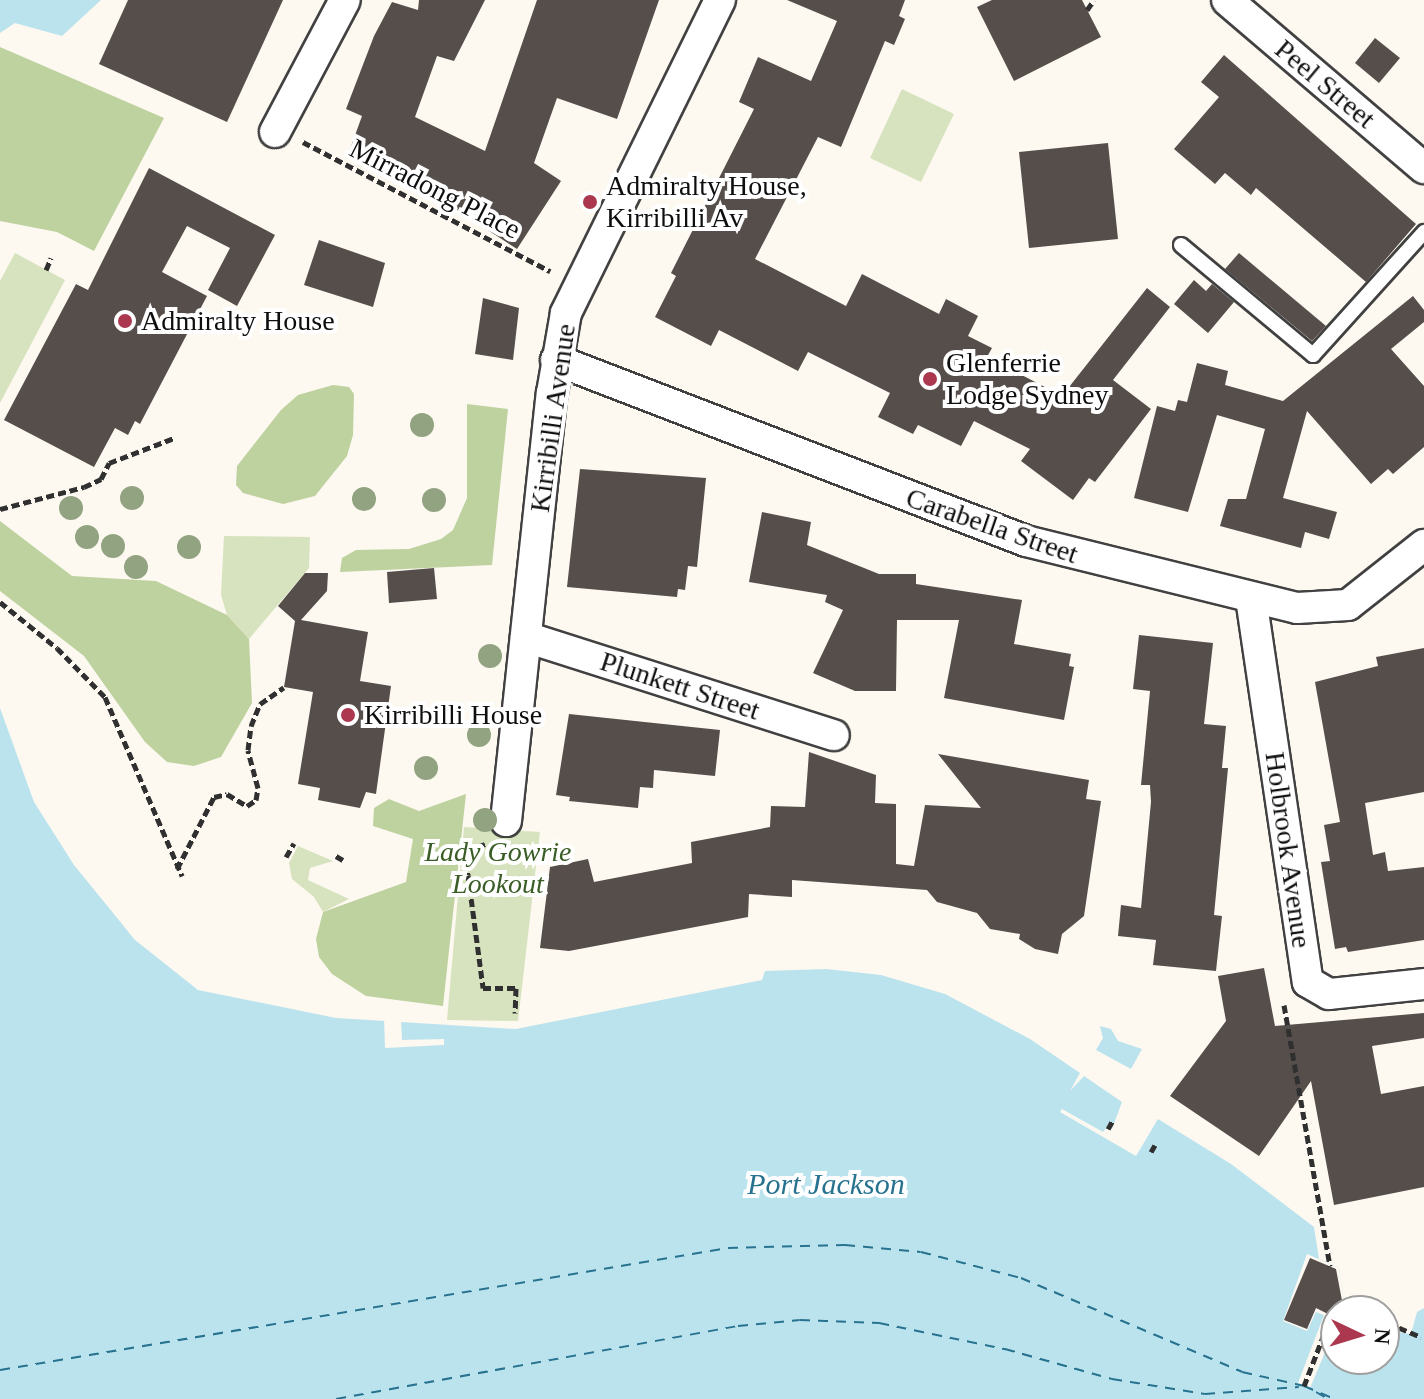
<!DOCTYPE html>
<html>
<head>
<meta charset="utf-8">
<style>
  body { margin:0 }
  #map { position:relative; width:1424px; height:1399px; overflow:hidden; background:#fdf8f0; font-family:"Times New Roman",serif }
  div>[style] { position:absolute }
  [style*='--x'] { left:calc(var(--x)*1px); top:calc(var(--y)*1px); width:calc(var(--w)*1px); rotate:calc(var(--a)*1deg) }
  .green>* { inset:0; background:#d7e3be }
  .forest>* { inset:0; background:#bed29f }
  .water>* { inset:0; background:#bbe3ee }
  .pier>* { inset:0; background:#fdf8f0 }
  .ferry>* { height:2px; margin-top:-1px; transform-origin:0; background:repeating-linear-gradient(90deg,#27728f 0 10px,transparent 0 18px) }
  .building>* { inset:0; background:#554e4b }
  .path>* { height:5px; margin-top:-2.5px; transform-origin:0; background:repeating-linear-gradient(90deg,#303030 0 8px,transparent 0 12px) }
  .roads { filter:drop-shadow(2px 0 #414141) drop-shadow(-2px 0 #414141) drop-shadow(0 2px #414141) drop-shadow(0 -2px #414141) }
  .lane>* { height:14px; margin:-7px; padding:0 7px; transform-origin:7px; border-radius:7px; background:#fff }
  .street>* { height:30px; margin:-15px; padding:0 15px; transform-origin:15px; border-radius:15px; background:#fff }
  .trees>* { width:24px; height:24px; margin:-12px; border-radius:50%; background:#92a381 }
  .dots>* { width:22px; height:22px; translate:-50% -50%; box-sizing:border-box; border:4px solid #fff; border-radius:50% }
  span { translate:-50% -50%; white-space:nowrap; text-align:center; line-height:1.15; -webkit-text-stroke:8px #fff; paint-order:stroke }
  .street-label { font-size:28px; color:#0e0e0e }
  .poi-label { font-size:28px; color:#0e0e0e }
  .left { translate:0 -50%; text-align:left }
  .park-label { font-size:28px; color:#3a5d26; font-style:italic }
  .water-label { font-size:30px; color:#27728f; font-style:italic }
  .north { position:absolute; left:1320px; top:1295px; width:80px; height:80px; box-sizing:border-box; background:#fff; border:2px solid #9f9f9f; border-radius:50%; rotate:94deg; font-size:22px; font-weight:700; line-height:32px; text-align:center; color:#0e0e0e }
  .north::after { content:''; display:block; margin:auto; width:28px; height:36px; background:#ab384f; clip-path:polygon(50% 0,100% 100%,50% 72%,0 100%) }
</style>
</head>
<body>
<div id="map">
  <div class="green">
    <i style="clip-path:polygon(902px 89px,954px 114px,921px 182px,870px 158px)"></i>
    <i style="clip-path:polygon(15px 253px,65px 280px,0 403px,0 281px)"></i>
    <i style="clip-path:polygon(224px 536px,310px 537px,309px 568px,249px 639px,227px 615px,221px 595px)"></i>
    <i style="clip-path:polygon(464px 827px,540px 832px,518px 1021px,447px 1020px)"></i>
    <i style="clip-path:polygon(298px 846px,333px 861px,310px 868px,308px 880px,349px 899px,323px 912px,314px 897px,292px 879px,289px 863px)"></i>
  </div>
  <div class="forest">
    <i style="clip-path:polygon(0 47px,164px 118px,94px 251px,57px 232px,0 221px)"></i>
    <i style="clip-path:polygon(333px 385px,349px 387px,354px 394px,353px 435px,347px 456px,315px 496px,283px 504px,243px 493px,236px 485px,237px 466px,281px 410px,298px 395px)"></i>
    <i style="clip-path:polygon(467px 404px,508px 409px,492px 565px,340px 572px,342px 558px,356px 550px,409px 549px,441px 539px,453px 530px,467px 498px)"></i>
    <i style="clip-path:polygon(0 521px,72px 576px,156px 581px,227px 615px,249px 639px,252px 703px,221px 757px,194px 766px,167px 762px,145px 742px,84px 656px,0 591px)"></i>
    <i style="clip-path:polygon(466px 794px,443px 1006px,366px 996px,332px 974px,319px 957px,316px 939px,323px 912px,406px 882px,413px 839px,373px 826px,374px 808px,389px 799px,419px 811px)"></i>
  </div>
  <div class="water">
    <i style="clip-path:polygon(0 0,101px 0,62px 36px,15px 23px,0 33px)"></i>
    <i style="clip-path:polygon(0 708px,34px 802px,74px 865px,135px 940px,198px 990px,336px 1018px,516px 1029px,762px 980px,765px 971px,826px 969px,881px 975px,945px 994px,1030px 1039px,1080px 1073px,1070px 1091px,1084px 1076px,1122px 1102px,1112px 1129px,1107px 1127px,1103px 1132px,1062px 1109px,1060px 1112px,1136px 1156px,1158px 1119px,1231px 1164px,1314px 1227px,1319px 1259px,1339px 1268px,1344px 1301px,1357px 1311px,1336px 1311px,1336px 1359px,1384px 1359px,1384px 1330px,1411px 1334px,1417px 1312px,1424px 1308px,1424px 1399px,0 1399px)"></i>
    <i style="clip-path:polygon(1100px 1026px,1111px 1029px,1118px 1041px,1142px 1049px,1131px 1069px,1096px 1050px,1103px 1038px)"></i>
  </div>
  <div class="pier">
    <i style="clip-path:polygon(384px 1018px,401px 1020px,402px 1040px,444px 1039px,444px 1045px,385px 1048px)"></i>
    <i style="clip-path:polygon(1307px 1254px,1339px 1268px,1344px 1301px,1341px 1311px,1336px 1311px,1336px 1326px,1310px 1388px,1298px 1383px,1324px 1315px,1316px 1312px,1307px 1331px,1283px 1321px)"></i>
  </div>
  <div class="ferry">
    <i style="--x:0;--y:1370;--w:738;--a:-9.51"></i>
    <i style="--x:728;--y:1248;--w:117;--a:-1.5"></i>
    <i style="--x:845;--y:1245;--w:76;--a:5.3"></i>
    <i style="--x:921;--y:1252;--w:103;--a:14.6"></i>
    <i style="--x:1021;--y:1278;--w:240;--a:23"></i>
    <i style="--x:1242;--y:1372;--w:64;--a:12.7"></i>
    <i style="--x:1304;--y:1386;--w:33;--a:23"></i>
    <i style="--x:1316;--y:1392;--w:14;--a:30"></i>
    <i style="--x:336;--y:1399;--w:409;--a:-10.3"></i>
    <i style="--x:738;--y:1326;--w:62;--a:-5.5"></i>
    <i style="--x:800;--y:1320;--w:79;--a:2.2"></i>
    <i style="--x:879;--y:1323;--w:129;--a:11.7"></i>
    <i style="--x:1005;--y:1349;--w:111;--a:15.7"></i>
    <i style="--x:1112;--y:1379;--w:94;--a:9.2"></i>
    <i style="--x:1205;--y:1394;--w:94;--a:-4.3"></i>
  </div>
  <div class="building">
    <i style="clip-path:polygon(128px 0,283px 0,227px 122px,99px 64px)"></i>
    <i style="clip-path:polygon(419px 0,485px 0,454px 61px,437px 56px,415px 117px,485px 151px,537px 0,659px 0,617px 119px,557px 98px,534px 163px,561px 181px,517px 249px,431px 193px,349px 152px,362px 116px,346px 109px,374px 36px,392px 2px,418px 10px)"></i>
    <i style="clip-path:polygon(787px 0,905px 0,899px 16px,905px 19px,894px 45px,885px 41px,841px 147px,818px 137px,755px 259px,846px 306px,862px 274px,939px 314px,946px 299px,978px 316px,968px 336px,992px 348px,987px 357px,1062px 396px,1147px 288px,1170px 307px,1113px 380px,1151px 409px,1095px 482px,1089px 478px,1073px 500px,1021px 461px,1030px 449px,974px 421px,961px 446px,918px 425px,913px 434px,878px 417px,890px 393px,808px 352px,798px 371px,719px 330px,711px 346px,655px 317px,676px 276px,671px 273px,754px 109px,739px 102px,758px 57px,811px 81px,837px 21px)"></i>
    <i style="clip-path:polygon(992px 0,1082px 0,1101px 37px,1014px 81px,977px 7px)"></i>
    <i style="clip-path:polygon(1375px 38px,1400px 58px,1379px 83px,1355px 63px)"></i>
    <i style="clip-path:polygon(1224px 55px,1416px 224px,1366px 282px,1256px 188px,1251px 195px,1225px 173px,1215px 184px,1174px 149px,1219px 97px,1201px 82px)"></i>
    <i style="clip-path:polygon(1108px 143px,1118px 239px,1029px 248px,1019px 152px)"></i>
    <i style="clip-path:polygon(149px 168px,275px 235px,237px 306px,208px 290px,230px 248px,187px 226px,162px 272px,207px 296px,140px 424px,135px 421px,128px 435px,115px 428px,94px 467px,4px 420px,76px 284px,88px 290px)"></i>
    <i style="clip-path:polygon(319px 240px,385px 263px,373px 307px,304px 285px)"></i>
    <i style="clip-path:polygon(1239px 253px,1326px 326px,1312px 341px,1225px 269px)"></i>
    <i style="clip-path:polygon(1194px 280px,1206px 291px,1212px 284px,1234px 302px,1208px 333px,1174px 304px)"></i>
    <i style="clip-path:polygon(1413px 296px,1424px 310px,1424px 322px,1391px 349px,1424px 386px,1424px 447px,1393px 474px,1388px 469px,1371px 484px,1307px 411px,1283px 498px,1337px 512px,1329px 539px,1305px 532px,1301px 548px,1220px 526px,1228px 499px,1246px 499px,1265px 429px,1217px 415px,1188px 512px,1134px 498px,1157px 406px,1175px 411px,1178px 400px,1187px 402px,1197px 363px,1228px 371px,1225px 385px,1283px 401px)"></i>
    <i style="clip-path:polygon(483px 298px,519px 308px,513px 360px,475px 354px)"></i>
    <i style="clip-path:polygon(580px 469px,706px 478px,697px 567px,688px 566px,685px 590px,678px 589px,677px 597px,567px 587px)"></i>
    <i style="clip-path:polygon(762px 512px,811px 522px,807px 545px,879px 574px,916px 574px,916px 584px,1022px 600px,1014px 644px,1071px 654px,1069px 666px,1074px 667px,1064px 720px,944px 698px,959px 620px,897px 620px,896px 691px,855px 691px,813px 673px,843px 610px,825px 602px,827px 595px,749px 582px)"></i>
    <i style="clip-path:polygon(434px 568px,437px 599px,389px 603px,387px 572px)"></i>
    <i style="clip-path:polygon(305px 573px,328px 573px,327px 591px,301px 620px,368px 632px,360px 681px,391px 686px,376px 794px,366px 792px,360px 808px,318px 800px,320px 788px,298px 784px,313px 692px,284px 687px,295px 621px,278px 606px)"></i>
    <i style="clip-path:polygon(1139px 635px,1213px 643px,1204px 724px,1226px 726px,1222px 768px,1228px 768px,1214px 915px,1222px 916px,1216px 971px,1153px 965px,1156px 940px,1118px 936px,1121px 905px,1141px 908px,1151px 802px,1150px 785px,1141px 785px,1150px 691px,1133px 689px)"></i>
    <i style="clip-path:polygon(1424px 648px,1424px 792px,1365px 803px,1373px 855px,1385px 852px,1388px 871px,1424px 867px,1424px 940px,1348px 952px,1346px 947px,1335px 949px,1321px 862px,1330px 861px,1324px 825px,1340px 822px,1315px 682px,1378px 666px,1376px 657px)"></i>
    <i style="clip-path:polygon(569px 714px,720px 730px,715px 776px,654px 770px,653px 788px,640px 787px,638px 808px,569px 801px,570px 797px,556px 795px)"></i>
    <i style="clip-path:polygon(809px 752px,876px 775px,875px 803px,896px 804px,896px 864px,914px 866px,925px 805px,981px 808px,938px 754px,1089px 780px,1086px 799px,1101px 801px,1084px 916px,1062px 934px,1058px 954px,1035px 949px,1019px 939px,1020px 934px,990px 929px,977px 913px,937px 902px,927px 890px,792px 880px,792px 897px,749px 894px,748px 917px,569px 951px,540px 948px,550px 867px,588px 859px,594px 882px,692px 863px,691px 842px,770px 827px,771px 806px,805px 807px)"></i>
    <i style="clip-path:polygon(1264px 968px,1275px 1026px,1424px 1013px,1424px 1038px,1372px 1046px,1381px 1094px,1424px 1086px,1424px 1187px,1334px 1205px,1311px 1081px,1259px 1156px,1170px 1096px,1226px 1021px,1218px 976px)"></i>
    <i style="clip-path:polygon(1310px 1258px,1336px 1269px,1344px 1311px,1336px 1311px,1336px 1318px,1316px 1308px,1307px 1329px,1284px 1320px)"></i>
  </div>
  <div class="path">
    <i style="--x:1087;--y:10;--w:12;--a:-55"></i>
    <i style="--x:303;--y:142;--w:279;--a:27.6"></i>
    <i style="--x:46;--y:270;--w:13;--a:-67"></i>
    <i style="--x:0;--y:509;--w:87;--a:-14.7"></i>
    <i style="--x:84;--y:487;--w:19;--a:-25"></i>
    <i style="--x:101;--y:479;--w:18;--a:-63"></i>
    <i style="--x:109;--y:463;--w:70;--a:-21"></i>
    <i style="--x:0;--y:602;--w:73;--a:38.9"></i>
    <i style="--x:57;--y:648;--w:69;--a:45.6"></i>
    <i style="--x:105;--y:697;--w:195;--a:66.7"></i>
    <i style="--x:485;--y:844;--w:14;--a:159"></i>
    <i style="--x:472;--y:849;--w:26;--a:99"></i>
    <i style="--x:468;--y:875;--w:114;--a:82.4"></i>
    <i style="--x:483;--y:988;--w:33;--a:0"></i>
    <i style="--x:516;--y:988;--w:25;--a:92"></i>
    <i style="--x:336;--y:856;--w:8;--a:30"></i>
    <i style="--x:286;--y:857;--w:16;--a:-60"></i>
    <i style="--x:177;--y:869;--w:81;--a:-62.8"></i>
    <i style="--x:214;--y:797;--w:13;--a:-13"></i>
    <i style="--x:227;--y:794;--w:23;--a:31"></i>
    <i style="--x:247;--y:806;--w:11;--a:-34"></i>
    <i style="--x:256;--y:800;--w:12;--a:-81"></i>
    <i style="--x:258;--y:788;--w:39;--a:-105"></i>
    <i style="--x:248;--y:750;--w:24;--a:-83"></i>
    <i style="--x:251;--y:726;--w:24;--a:-68"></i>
    <i style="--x:260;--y:704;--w:29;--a:-35"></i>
    <i style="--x:1284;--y:1005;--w:265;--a:80"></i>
    <i style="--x:1108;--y:1129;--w:10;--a:-61"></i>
    <i style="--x:1151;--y:1152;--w:8;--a:-60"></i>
    <i style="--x:1349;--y:1297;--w:21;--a:43"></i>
    <i style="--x:1388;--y:1323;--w:36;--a:23"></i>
    <i style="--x:1304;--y:1386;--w:75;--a:-68.9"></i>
  </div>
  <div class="roads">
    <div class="lane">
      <i style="--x:1181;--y:245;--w:172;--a:39.8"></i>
      <i style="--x:1313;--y:355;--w:166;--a:-47.9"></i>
    </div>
    <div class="street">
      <i style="--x:1227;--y:0;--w:259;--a:40.5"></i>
      <i style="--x:275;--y:132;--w:149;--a:-62.1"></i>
      <i style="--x:556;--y:360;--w:504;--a:21.06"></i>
      <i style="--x:1026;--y:541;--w:279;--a:13.9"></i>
      <i style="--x:1297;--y:608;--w:51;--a:-3.4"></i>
      <i style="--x:1348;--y:605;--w:97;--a:-38.3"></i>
      <i style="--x:1251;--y:598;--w:388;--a:81.6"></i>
      <i style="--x:1308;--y:982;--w:24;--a:30"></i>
      <i style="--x:1329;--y:994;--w:96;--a:-6"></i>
      <i style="--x:526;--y:637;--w:323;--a:17.7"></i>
      <i style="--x:506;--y:821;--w:430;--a:-83.9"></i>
      <i style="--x:552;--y:393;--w:81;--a:-80.1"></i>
      <i style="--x:566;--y:313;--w:349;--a:-63.8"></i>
    </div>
  </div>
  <div class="trees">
    <i style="left:422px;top:425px"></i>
    <i style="left:132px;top:498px"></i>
    <i style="left:364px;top:499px"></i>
    <i style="left:434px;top:500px"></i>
    <i style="left:71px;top:508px"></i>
    <i style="left:87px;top:537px"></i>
    <i style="left:113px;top:546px"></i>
    <i style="left:189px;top:547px"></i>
    <i style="left:136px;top:567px"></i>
    <i style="left:490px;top:656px"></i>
    <i style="left:479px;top:735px"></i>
    <i style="left:426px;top:768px"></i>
    <i style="left:485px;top:820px"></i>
  </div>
  <div class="dots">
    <i style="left:590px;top:202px;background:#ab384f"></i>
    <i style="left:125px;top:321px;background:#ab384f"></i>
    <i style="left:930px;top:379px;background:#ab384f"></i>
    <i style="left:348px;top:715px;background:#ab384f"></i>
  </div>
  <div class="street-label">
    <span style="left:1325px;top:84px;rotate:40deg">Peel Street</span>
    <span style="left:435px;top:189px;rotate:27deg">Mirradong Place</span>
    <span style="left:553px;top:418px;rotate:-82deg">Kirribilli Avenue</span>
    <span style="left:992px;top:526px;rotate:19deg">Carabella Street</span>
    <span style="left:680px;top:686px;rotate:18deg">Plunkett Street</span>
    <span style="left:1288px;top:850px;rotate:82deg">Holbrook Avenue</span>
  </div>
  <div class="poi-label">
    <span class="left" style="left:606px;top:202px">Admiralty House,<br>Kirribilli Av</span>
    <span class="left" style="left:141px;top:321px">Admiralty House</span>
    <span class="left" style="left:946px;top:379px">Glenferrie<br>Lodge Sydney</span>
    <span class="left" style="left:364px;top:715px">Kirribilli House</span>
  </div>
  <div class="park-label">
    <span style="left:498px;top:868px">Lady Gowrie<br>Lookout</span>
  </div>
  <div class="water-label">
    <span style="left:826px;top:1184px">Port Jackson</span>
  </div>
  <div class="north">N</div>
</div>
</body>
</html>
